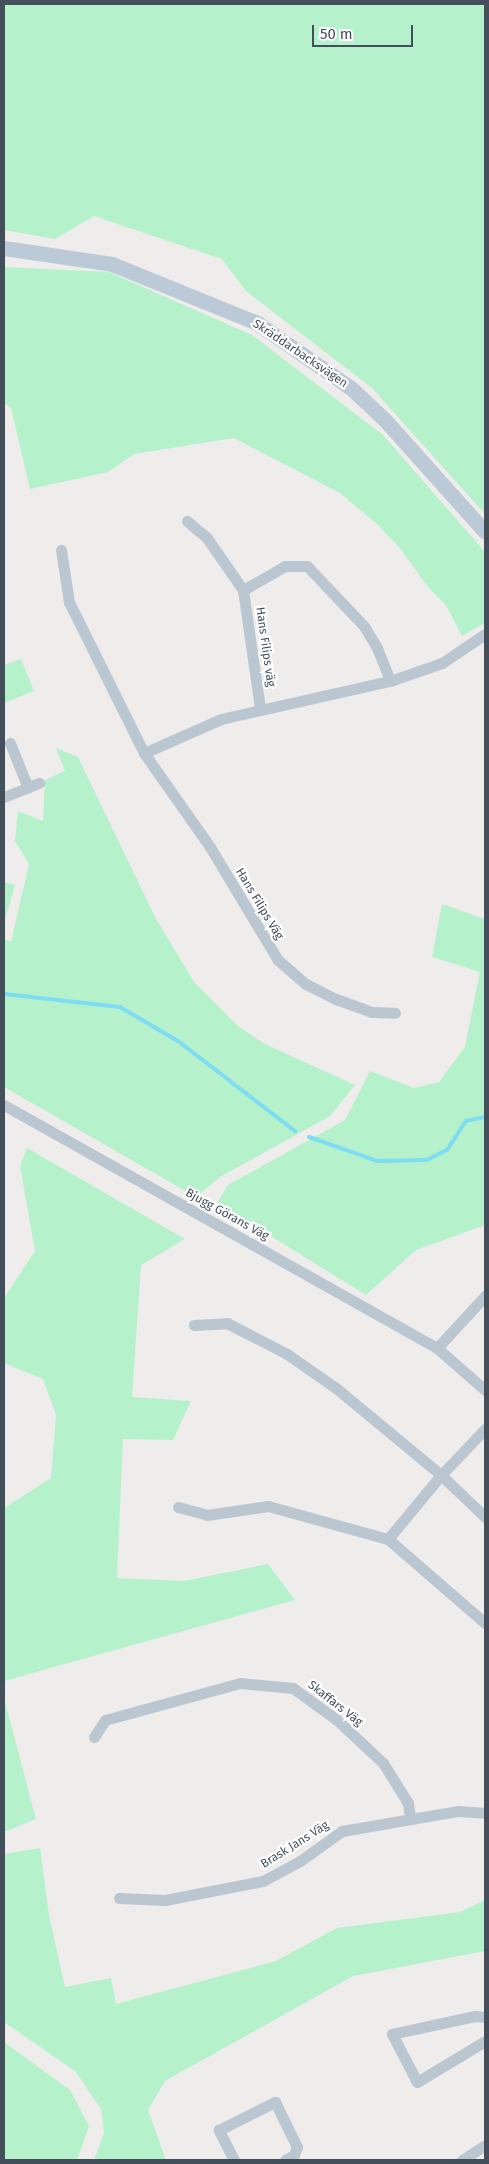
<!DOCTYPE html>
<html>
<head>
<meta charset="utf-8">
<style>
  body { margin:0 }
  #map { position:relative; width:489px; height:2164px; overflow:hidden; background:#efecec; font-family:"Fira Sans",sans-serif }
  div>[style] { position:absolute }
  [style*='--x'] { left:calc(var(--x)*1px); top:calc(var(--y)*1px); width:calc(var(--w)*1px); rotate:calc(var(--a)*1deg) }
  .green>* { inset:0; background:#b5f2cc }
  .stream>* { height:4px; margin:-2px; padding:0 2px; transform-origin:2px; border-radius:2px; background:#7edcf3 }
  .street>* { height:11px; margin:-5.5px; padding:0 5.5px; transform-origin:5.5px; border-radius:5.5px; background:#bbc7d0 }
  .secondary>* { height:15px; margin:-7.5px; padding:0 7.5px; transform-origin:7.5px; border-radius:7.5px; background:#bccad7 }
  span { translate:-50% -50%; white-space:nowrap; text-align:center; line-height:1.15; -webkit-text-stroke:4.5px #fff; paint-order:stroke }
  .street-label { font-size:12px; color:#43505b }
  .frame { position:absolute; inset:0; border:5px solid #43505b; pointer-events:none }
  .scale { position:absolute; left:312px; top:25px; width:101px; height:22px; box-sizing:border-box; border:2px solid #43505b; border-top:0; padding-left:6px; font-size:15px; line-height:18px; white-space:nowrap; color:#43505b; -webkit-text-stroke:4px #fff; paint-order:stroke }
</style>
</head>
<body>
<div id="map">
  <div class="green">
    <i style="clip-path:polygon(4px 4px,485px 4px,485px 514px,372px 388px,246px 291px,222px 259px,94px 216px,55px 239px,4px 230px)"></i>
    <i style="clip-path:polygon(4px 267px,109px 272px,252px 335px,383px 435px,485px 552px,485px 623px,462px 636px,446px 605px,428px 587px,399px 547px,377px 524px,340px 493px,234px 438px,134px 454px,108px 472px,30px 489px,11px 408px,4px 403px)"></i>
    <i style="clip-path:polygon(21px 659px,34px 691px,4px 703px,4px 665px)"></i>
    <i style="clip-path:polygon(56px 748px,78px 757px,155px 917px,194px 982px,238px 1026px,265px 1044px,355px 1085px,330px 1116px,220px 1177px,196px 1197px,4px 1087px,4px 939px,11px 942px,29px 864px,15px 841px,18px 811px,43px 821px,45px 780px,65px 771px)"></i>
    <i style="clip-path:polygon(4px 882px,15px 885px,5px 920px,4px 920px)"></i>
    <i style="clip-path:polygon(442px 904px,485px 919px,485px 1225px,416px 1250px,366px 1295px,217px 1203px,228px 1185px,345px 1120px,370px 1071px,414px 1088px,439px 1082px,465px 1047px,480px 972px,432px 957px)"></i>
    <i style="clip-path:polygon(27px 1148px,185px 1239px,141px 1265px,132px 1397px,191px 1401px,173px 1440px,123px 1439px,117px 1578px,184px 1581px,268px 1564px,295px 1600px,4px 1681px,4px 1508px,51px 1478px,56px 1415px,43px 1379px,4px 1363px,4px 1298px,35px 1251px,20px 1166px)"></i>
    <i style="clip-path:polygon(4px 1698px,36px 1819px,4px 1832px)"></i>
    <i style="clip-path:polygon(40px 1848px,49px 1915px,65px 1987px,111px 1978px,116px 2004px,276px 1961px,337px 1928px,460px 1912px,485px 1900px,485px 1951px,353px 1976px,165px 2081px,148px 2110px,166px 2160px,94px 2160px,104px 2133px,101px 2109px,75px 2071px,4px 2022px,4px 1854px)"></i>
    <i style="clip-path:polygon(4px 2042px,70px 2090px,89px 2126px,77px 2160px,4px 2160px)"></i>
  </div>
  <div class="stream">
    <i style="--x:4;--y:994;--w:117;--a:6.4"></i>
    <i style="--x:120;--y:1007;--w:67;--a:30.4"></i>
    <i style="--x:178;--y:1041;--w:148;--a:37.6"></i>
    <i style="--x:309;--y:1137;--w:72;--a:19.4"></i>
    <i style="--x:377;--y:1161;--w:50;--a:-1.1"></i>
    <i style="--x:427;--y:1160;--w:22;--a:-27"></i>
    <i style="--x:447;--y:1150;--w:35;--a:-57"></i>
    <i style="--x:466;--y:1121;--w:19;--a:-12"></i>
  </div>
  <div class="street">
    <i style="--x:187;--y:521;--w:26;--a:40"></i>
    <i style="--x:207;--y:538;--w:63;--a:55.3"></i>
    <i style="--x:243;--y:590;--w:48;--a:-29.7"></i>
    <i style="--x:285;--y:566;--w:22;--a:0"></i>
    <i style="--x:307;--y:566;--w:83;--a:46.5"></i>
    <i style="--x:364;--y:626;--w:26;--a:59"></i>
    <i style="--x:377;--y:648;--w:35;--a:68"></i>
    <i style="--x:61;--y:550;--w:53;--a:81.3"></i>
    <i style="--x:69;--y:602;--w:169;--a:63.6"></i>
    <i style="--x:144;--y:753;--w:115;--a:54.9"></i>
    <i style="--x:210;--y:847;--w:132;--a:59"></i>
    <i style="--x:278;--y:960;--w:37;--a:41"></i>
    <i style="--x:306;--y:984;--w:34;--a:27"></i>
    <i style="--x:336;--y:999;--w:37;--a:20"></i>
    <i style="--x:371;--y:1012;--w:24;--a:2"></i>
    <i style="--x:243;--y:590;--w:119;--a:81.8"></i>
    <i style="--x:10;--y:743;--w:48;--a:68.2"></i>
    <i style="--x:144;--y:753;--w:84;--a:-23.8"></i>
    <i style="--x:221;--y:719;--w:173;--a:-12.7"></i>
    <i style="--x:390;--y:681;--w:55;--a:-19.1"></i>
    <i style="--x:442;--y:663;--w:52;--a:-34"></i>
    <i style="--x:4;--y:797;--w:38;--a:-22"></i>
    <i style="--x:4;--y:1105;--w:497;--a:29.3"></i>
    <i style="--x:437;--y:1348;--w:64;--a:41.2"></i>
    <i style="--x:194;--y:1325;--w:33;--a:-3"></i>
    <i style="--x:227;--y:1323;--w:68;--a:27.3"></i>
    <i style="--x:287;--y:1354;--w:60;--a:34.8"></i>
    <i style="--x:336;--y:1388;--w:136;--a:39.6"></i>
    <i style="--x:441;--y:1475;--w:61;--a:43.7"></i>
    <i style="--x:437;--y:1348;--w:71;--a:-47.3"></i>
    <i style="--x:178;--y:1507;--w:30;--a:15"></i>
    <i style="--x:207;--y:1515;--w:62;--a:-8.4"></i>
    <i style="--x:268;--y:1506;--w:124;--a:15.4"></i>
    <i style="--x:388;--y:1539;--w:128;--a:40.9"></i>
    <i style="--x:388;--y:1539;--w:83;--a:-50.4"></i>
    <i style="--x:441;--y:1475;--w:64;--a:-46.3"></i>
    <i style="--x:94;--y:1737;--w:20;--a:-57"></i>
    <i style="--x:105;--y:1720;--w:140;--a:-15.3"></i>
    <i style="--x:240;--y:1683;--w:53;--a:5.4"></i>
    <i style="--x:293;--y:1688;--w:54;--a:36"></i>
    <i style="--x:337;--y:1720;--w:63;--a:43.1"></i>
    <i style="--x:383;--y:1763;--w:47;--a:58"></i>
    <i style="--x:408;--y:1803;--w:15;--a:82"></i>
    <i style="--x:119;--y:1898;--w:46;--a:2.5"></i>
    <i style="--x:165;--y:1900;--w:100;--a:-11"></i>
    <i style="--x:263;--y:1881;--w:42;--a:-28.4"></i>
    <i style="--x:300;--y:1861;--w:52;--a:-35.5"></i>
    <i style="--x:342;--y:1831;--w:118;--a:-9.8"></i>
    <i style="--x:458;--y:1811;--w:27;--a:4"></i>
    <i style="--x:485;--y:2017;--w:10;--a:-174"></i>
    <i style="--x:475;--y:2016;--w:85;--a:167.8"></i>
    <i style="--x:392;--y:2034;--w:54;--a:62.5"></i>
    <i style="--x:417;--y:2082;--w:79;--a:-31.1"></i>
    <i style="--x:234;--y:2160;--w:34;--a:-117"></i>
    <i style="--x:219;--y:2130;--w:63;--a:-26.6"></i>
    <i style="--x:275;--y:2102;--w:50;--a:63.9"></i>
    <i style="--x:297;--y:2147;--w:9;--a:111"></i>
    <i style="--x:294;--y:2155;--w:10;--a:151"></i>
    <i style="--x:462;--y:2160;--w:27;--a:-33"></i>
  </div>
  <div class="secondary">
    <i style="--x:4;--y:248;--w:109;--a:8.4"></i>
    <i style="--x:112;--y:264;--w:157;--a:22.1"></i>
    <i style="--x:257;--y:323;--w:114;--a:34.7"></i>
    <i style="--x:351;--y:388;--w:47;--a:43.3"></i>
    <i style="--x:385;--y:420;--w:150;--a:48.2"></i>
  </div>
  <div class="street-label">
    <span style="left:300px;top:354px;rotate:34deg">Skräddarbacksvägen</span>
    <span style="left:265px;top:647px;rotate:82deg">Hans Filips väg</span>
    <span style="left:259px;top:904px;rotate:59deg">Hans Filips Väg</span>
    <span style="left:227px;top:1215px;rotate:29deg">Bjugg Görans Väg</span>
    <span style="left:335px;top:1704px;rotate:38deg">Skaffars Väg</span>
    <span style="left:295px;top:1845px;rotate:-32deg">Brask Jans Väg</span>
  </div>
  <div class="frame"></div>
  <div class="scale">50 m</div>
</div>
</body>
</html>
